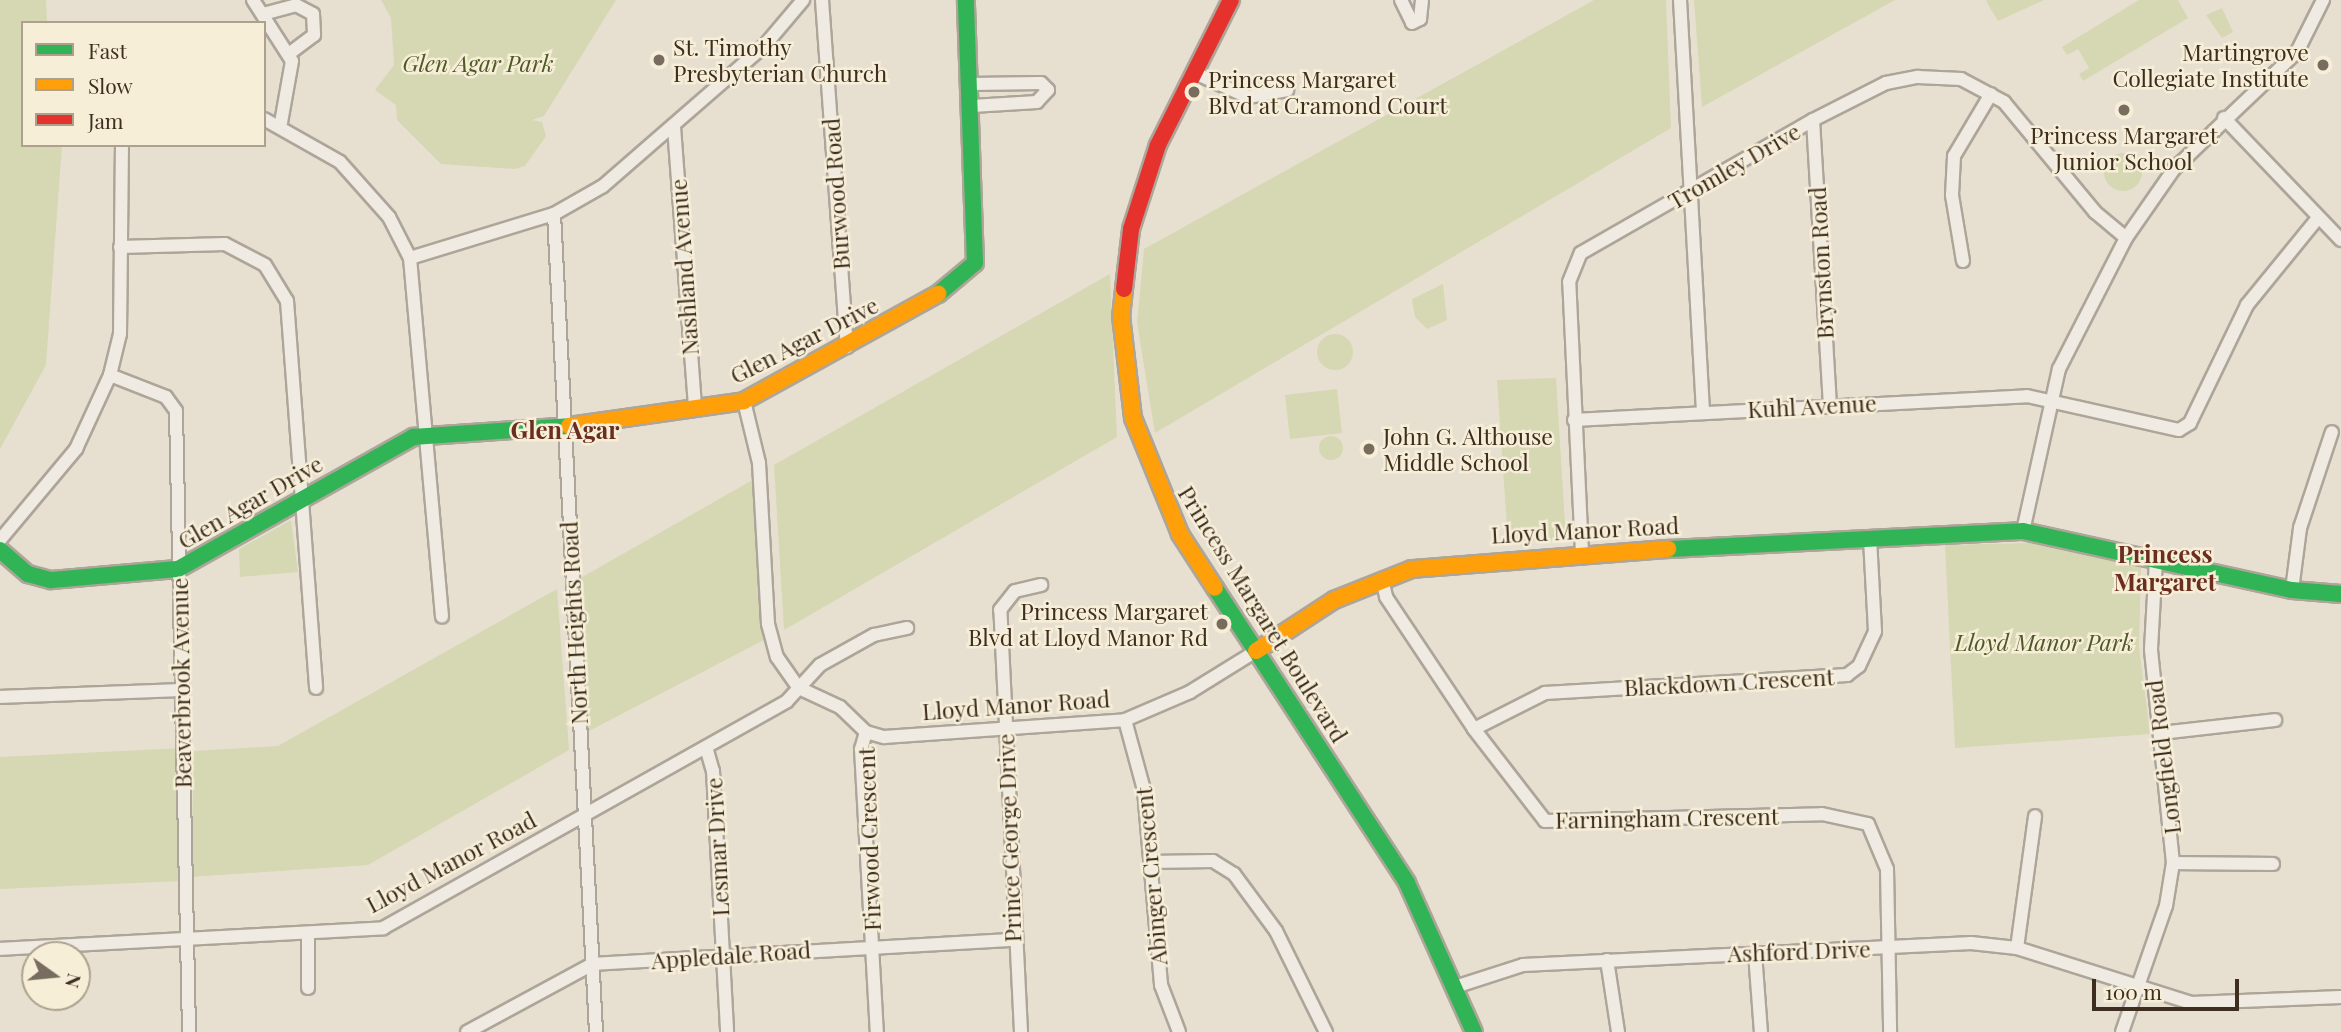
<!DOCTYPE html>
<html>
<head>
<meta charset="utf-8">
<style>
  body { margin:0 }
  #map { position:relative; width:2341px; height:1032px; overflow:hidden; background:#e7e0d1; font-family:"Playfair Display",serif }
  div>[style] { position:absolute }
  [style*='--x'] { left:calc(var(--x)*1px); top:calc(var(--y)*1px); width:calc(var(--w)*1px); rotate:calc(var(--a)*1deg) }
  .green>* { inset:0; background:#d6d7b3 }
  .round { border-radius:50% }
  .roads { filter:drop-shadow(2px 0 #ada599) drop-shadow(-2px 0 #ada599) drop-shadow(0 2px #ada599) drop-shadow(0 -2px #ada599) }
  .street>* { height:12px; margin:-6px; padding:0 6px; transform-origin:6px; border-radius:6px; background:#efebe3 }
  .fast>* { height:16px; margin:-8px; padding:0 8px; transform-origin:8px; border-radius:8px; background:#30b455 }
  .slow>* { height:16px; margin:-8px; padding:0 8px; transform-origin:8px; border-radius:8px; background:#ff9f0a }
  .jam>* { height:16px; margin:-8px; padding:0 8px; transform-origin:8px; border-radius:8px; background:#e5322d }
  .dots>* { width:19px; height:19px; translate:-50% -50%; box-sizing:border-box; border:4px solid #f7eed8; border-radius:50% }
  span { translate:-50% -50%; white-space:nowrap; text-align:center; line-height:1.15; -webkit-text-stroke:5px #f7eed8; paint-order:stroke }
  .poi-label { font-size:23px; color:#3d2e20 }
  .left { translate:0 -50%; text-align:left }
  .right { translate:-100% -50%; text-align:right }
  .park-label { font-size:23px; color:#4d5a26; font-style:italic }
  .street-label { font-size:23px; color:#3d2e20 }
  .neighbourhood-label { font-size:24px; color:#6b2e1e; font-weight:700 }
  .legend { position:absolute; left:21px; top:21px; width:245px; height:126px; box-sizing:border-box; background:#f7eed8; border:2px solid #ada18e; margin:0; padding:9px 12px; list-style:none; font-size:21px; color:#3d2e20 }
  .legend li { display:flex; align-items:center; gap:14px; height:35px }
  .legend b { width:35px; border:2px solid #ada18e }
  .north { position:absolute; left:21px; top:941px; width:70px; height:70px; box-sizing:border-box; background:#f7eed8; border:2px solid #ada18e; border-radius:50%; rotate:105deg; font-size:19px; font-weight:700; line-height:28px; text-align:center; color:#3d2e20 }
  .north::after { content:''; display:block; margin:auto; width:24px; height:32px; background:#786c5e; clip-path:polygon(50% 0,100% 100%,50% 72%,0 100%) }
  .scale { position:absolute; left:2092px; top:979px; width:147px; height:32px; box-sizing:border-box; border:4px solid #3d2e20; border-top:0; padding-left:9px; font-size:21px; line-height:24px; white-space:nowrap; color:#3d2e20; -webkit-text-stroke:5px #f7eed8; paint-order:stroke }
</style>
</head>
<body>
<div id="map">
  <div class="green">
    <i style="clip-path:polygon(0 0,46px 0,47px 22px,54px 23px,23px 23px,23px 145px,62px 145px,46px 365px,0 449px)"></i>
    <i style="clip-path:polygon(381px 0,616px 0,544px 116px,532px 120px,542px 122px,546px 136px,525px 166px,515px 169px,441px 164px,397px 120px,396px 105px,375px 90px,394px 65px,391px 18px)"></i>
    <i style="clip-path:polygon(1594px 0,1666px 0,1671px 128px,1155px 433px,1137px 323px,1144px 249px)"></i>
    <i style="clip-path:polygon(1694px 0,1895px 0,1702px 107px)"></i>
    <i style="clip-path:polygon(2044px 0,1998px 21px,1986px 1px,1988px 0)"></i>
    <i style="clip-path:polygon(2139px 0,2178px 0,2188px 18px,2083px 81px,2079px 74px,2089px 68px,2078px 49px,2067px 55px,2062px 47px)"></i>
    <i style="clip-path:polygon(2222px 8px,2233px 32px,2222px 38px,2206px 15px)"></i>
    <i class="round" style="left:2104px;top:153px;width:38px;height:38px"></i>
    <i style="clip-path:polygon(1110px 274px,1117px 437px,784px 630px,774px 465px)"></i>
    <i style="clip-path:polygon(1443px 284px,1447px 320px,1427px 329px,1415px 317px,1412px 299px)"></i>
    <i class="round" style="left:1317px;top:334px;width:36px;height:36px"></i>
    <i style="clip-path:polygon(1556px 378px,1566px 539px,1508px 542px,1497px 380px)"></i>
    <i style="clip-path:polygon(1337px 389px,1342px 433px,1290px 439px,1285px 395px)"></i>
    <i class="round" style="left:1319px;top:436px;width:24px;height:24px"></i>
    <i style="clip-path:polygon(756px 478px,766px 639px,587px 732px,577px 580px)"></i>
    <i style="clip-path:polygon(291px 520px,298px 572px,240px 577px,239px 549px)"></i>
    <i style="clip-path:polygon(2030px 543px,2141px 567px,2139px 647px,2150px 734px,1955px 748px,1945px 545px)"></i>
    <i style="clip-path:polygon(557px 589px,569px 750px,368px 865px,191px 877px,194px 751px,278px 746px)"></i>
    <i style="clip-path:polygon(182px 748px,180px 881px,0 889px,0 757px)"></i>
  </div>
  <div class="roads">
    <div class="street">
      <i style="--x:253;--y:0;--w:72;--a:57.4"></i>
      <i style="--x:292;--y:61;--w:63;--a:100.1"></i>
      <i style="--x:822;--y:0;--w:348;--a:85.9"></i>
      <i style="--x:1401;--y:0;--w:25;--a:64"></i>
      <i style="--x:1412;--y:23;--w:9;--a:-27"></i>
      <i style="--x:1420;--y:19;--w:19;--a:-84"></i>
      <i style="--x:1680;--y:0;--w:412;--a:86.8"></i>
      <i style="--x:263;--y:14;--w:34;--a:-15"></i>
      <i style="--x:296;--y:5;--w:19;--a:28"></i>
      <i style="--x:313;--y:14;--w:21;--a:87"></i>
      <i style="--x:314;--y:35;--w:30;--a:143"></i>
      <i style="--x:1195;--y:73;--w:58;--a:24.4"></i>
      <i style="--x:1248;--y:97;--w:40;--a:-10"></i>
      <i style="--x:971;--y:84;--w:70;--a:-0.8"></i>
      <i style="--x:1041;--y:83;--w:10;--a:45"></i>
      <i style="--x:1048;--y:90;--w:16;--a:133"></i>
      <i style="--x:1037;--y:102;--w:65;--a:176.5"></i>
      <i style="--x:2224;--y:118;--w:169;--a:46.2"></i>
      <i style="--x:264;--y:119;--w:87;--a:29.5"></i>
      <i style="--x:340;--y:162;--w:74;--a:48.3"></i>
      <i style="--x:389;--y:217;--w:46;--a:62.9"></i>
      <i style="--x:410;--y:258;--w:151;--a:-17"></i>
      <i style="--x:554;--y:214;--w:56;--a:-29.7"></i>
      <i style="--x:603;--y:186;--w:215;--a:-41"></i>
      <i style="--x:765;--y:45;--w:59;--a:-49.8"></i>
      <i style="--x:1813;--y:120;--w:286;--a:86.6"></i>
      <i style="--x:674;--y:127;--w:281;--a:85.7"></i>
      <i style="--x:554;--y:214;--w:819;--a:87.06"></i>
      <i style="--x:120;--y:247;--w:105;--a:-1.6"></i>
      <i style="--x:225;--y:244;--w:45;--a:27.7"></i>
      <i style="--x:265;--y:265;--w:42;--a:58.6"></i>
      <i style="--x:287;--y:301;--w:388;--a:85.7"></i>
      <i style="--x:410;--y:258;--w:360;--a:84.9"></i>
      <i style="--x:1963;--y:261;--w:67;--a:-99.5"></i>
      <i style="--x:1952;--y:195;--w:39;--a:-87"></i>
      <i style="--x:1954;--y:156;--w:72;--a:-59.2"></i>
      <i style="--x:110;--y:375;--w:60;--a:21.4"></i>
      <i style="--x:166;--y:397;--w:17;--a:54"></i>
      <i style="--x:176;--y:411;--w:621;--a:88.8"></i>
      <i style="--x:744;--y:401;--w:64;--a:76.4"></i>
      <i style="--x:759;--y:463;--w:161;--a:86.8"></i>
      <i style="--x:768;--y:624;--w:34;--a:75"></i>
      <i style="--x:777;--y:657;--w:38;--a:55"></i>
      <i style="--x:799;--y:688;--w:45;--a:24.9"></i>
      <i style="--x:840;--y:707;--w:36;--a:44"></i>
      <i style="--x:866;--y:732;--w:19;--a:16"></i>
      <i style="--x:884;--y:737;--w:242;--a:-4"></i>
      <i style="--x:1125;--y:720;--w:71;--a:-23.3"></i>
      <i style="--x:1190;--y:692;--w:78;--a:-31.8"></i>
      <i style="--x:1574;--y:420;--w:454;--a:-3"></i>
      <i style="--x:2027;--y:396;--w:156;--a:12.6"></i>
      <i style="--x:2179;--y:430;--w:13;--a:-32"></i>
      <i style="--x:2190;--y:423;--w:131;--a:-64.2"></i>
      <i style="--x:2247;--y:305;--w:112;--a:-50.8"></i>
      <i style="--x:2023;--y:531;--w:166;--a:-77.5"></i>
      <i style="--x:2059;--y:369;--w:147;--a:-62.9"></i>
      <i style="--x:2126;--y:238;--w:84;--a:-55.2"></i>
      <i style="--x:2174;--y:169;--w:170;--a:-43.6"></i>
      <i style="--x:2297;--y:52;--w:58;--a:-63.4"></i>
      <i style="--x:0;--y:540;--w:119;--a:-50.1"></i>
      <i style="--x:76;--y:449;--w:81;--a:-65.3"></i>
      <i style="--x:110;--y:375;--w:42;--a:-76.3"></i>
      <i style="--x:120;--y:334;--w:189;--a:-89.4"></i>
      <i style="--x:1582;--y:553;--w:271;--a:-92.7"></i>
      <i style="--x:1569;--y:282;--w:31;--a:-68"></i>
      <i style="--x:1581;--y:253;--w:267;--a:-29.8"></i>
      <i style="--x:1813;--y:120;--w:82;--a:-26.9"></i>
      <i style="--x:1886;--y:83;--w:33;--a:-11"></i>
      <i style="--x:1918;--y:77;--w:43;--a:2.7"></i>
      <i style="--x:1961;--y:79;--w:49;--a:28.1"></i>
      <i style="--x:2004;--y:102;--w:143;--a:50.4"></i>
      <i style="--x:2095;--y:212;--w:40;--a:40"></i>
      <i style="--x:1382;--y:579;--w:18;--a:77"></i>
      <i style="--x:1386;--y:597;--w:159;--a:56.3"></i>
      <i style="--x:1474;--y:729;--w:116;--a:52.3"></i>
      <i style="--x:1545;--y:821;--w:277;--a:-1.4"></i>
      <i style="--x:1822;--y:814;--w:47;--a:12.3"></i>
      <i style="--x:1868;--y:824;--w:49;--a:67.1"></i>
      <i style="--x:1887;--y:869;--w:163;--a:88.9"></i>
      <i style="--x:2292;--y:590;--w:63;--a:-82.6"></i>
      <i style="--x:2300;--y:528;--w:101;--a:-71.6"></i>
      <i style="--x:0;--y:697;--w:182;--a:-2.2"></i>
      <i style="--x:1125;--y:720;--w:73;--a:74.8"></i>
      <i style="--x:1144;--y:790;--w:196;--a:85"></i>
      <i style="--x:1161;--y:985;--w:50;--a:69"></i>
      <i style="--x:1474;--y:729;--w:80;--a:-26.9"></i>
      <i style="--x:1545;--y:693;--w:303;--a:-3.4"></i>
      <i style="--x:1847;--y:675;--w:15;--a:-37"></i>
      <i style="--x:1859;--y:666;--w:38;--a:-65"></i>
      <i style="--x:1875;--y:631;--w:92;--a:-93.1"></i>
      <i style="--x:866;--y:732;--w:18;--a:106"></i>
      <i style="--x:861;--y:749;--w:283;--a:86.8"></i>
      <i style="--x:2160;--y:733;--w:116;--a:-6.4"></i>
      <i style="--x:706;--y:747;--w:25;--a:74"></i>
      <i style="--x:713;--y:771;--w:261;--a:86.9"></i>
      <i style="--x:1150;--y:862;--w:63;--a:-0.9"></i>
      <i style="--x:1213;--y:861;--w:25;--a:32"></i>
      <i style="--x:1234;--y:874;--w:71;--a:53.6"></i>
      <i style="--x:1276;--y:931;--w:113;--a:63.7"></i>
      <i style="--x:2173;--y:863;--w:100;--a:0.6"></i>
      <i style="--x:2017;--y:948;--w:133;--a:-82.2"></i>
      <i style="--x:0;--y:949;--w:384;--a:-3.1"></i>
      <i style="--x:383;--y:928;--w:463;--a:-29.3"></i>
      <i style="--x:787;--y:701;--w:49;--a:-47.5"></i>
      <i style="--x:820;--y:665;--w:62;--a:-29.1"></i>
      <i style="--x:874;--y:635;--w:34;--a:-12"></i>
      <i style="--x:1755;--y:953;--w:79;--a:85.7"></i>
      <i style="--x:1607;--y:960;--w:73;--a:81.3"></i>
      <i style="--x:1458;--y:986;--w:68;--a:-17.9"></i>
      <i style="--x:1523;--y:965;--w:449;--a:-2.8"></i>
      <i style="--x:1971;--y:943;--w:46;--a:6.2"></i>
      <i style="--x:2017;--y:948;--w:182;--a:17.5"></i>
      <i style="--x:2191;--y:1003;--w:150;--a:-2.3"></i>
      <i style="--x:308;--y:988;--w:52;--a:-90"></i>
      <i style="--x:467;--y:1032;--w:143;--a:-28.4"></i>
      <i style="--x:593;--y:964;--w:420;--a:-3.3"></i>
      <i style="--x:1021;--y:1032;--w:423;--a:-92.8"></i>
      <i style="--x:1000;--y:610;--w:24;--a:-52"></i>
      <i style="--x:1015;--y:591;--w:27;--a:-13"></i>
      <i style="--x:2122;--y:1032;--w:133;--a:-70.8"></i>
      <i style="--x:2166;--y:906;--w:44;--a:-80.8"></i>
      <i style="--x:2173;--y:863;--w:215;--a:-95.9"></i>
      <i style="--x:2151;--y:649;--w:90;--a:-86.8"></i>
    </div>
    <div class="fast">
      <i style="--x:938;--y:294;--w:48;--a:-40"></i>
      <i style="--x:975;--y:263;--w:263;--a:-92"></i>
      <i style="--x:1668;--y:549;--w:355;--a:-2.9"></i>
      <i style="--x:2023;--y:531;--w:275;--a:12.4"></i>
      <i style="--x:2292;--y:590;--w:49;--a:4.7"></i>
      <i style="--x:0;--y:550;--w:37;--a:41"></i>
      <i style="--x:28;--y:574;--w:24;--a:15"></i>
      <i style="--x:51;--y:580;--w:127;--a:-5"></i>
      <i style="--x:178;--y:569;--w:270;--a:-29.3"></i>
      <i style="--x:413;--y:437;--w:156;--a:-4"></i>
      <i style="--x:1215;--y:588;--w:352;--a:56.9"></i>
      <i style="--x:1407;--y:883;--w:163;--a:65.8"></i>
    </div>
    <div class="slow">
      <i style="--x:1124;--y:289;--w:27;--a:96"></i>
      <i style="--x:1121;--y:316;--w:103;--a:83.3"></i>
      <i style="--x:1133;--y:418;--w:125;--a:67.9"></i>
      <i style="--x:1180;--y:534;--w:64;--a:57.1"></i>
      <i style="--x:569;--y:426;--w:177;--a:-8.1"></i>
      <i style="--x:744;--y:401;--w:222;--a:-28.9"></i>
      <i style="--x:1256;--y:651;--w:93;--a:-33.2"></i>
      <i style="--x:1334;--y:600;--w:84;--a:-21.7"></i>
      <i style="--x:1412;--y:569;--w:257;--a:-4.5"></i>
    </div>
    <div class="jam">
      <i style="--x:1124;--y:289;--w:60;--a:-83.3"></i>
      <i style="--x:1131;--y:229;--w:88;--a:-72.2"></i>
      <i style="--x:1158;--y:145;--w:162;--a:-63.3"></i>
    </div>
  </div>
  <div class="dots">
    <i style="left:659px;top:60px;background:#786c5e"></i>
    <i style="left:2323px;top:65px;background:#786c5e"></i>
    <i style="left:1194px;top:92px;background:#786c5e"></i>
    <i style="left:2124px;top:110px;background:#786c5e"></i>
    <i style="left:1369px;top:449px;background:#786c5e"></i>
    <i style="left:1222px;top:624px;background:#786c5e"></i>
  </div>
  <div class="poi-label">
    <span class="left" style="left:673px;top:60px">St. Timothy<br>Presbyterian Church</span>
    <span class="right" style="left:2309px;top:65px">Martingrove<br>Collegiate Institute</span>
    <span class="left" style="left:1208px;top:92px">Princess Margaret<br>Blvd at Cramond Court</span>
    <span style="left:2124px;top:148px">Princess Margaret<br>Junior School</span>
    <span class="left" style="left:1383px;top:449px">John G. Althouse<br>Middle School</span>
    <span class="right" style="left:1208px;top:624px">Princess Margaret<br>Blvd at Lloyd Manor Rd</span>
  </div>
  <div class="park-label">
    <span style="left:478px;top:63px">Glen Agar Park</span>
    <span style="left:2044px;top:642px">Lloyd Manor Park</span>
  </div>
  <div class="street-label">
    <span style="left:1734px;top:166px;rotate:-30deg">Tromley Drive</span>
    <span style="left:836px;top:194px;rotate:-94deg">Burwood Road</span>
    <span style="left:1821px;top:263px;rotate:-93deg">Brynston Road</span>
    <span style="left:684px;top:267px;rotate:-94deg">Nashland Avenue</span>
    <span style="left:804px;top:340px;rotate:-27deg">Glen Agar Drive</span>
    <span style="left:1812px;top:406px;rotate:-3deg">Kuhl Avenue</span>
    <span style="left:250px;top:502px;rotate:-30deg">Glen Agar Drive</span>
    <span style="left:1585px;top:530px;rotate:-3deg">Lloyd Manor Road</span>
    <span style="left:1263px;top:614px;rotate:58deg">Princess Margaret Boulevard</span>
    <span style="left:574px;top:623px;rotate:-93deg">North Heights Road</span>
    <span style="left:1729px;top:682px;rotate:-3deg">Blackdown Crescent</span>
    <span style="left:181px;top:683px;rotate:-91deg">Beaverbrook Avenue</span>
    <span style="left:1016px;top:705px;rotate:-4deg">Lloyd Manor Road</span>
    <span style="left:2163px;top:757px;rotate:-97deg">Longfield Road</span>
    <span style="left:1667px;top:818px;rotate:-1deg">Farningham Crescent</span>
    <span style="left:1009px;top:838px;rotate:-92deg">Prince George Drive</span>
    <span style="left:869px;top:839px;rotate:-92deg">Firwood Crescent</span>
    <span style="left:717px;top:847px;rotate:-93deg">Lesmar Drive</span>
    <span style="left:451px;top:862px;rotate:-28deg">Lloyd Manor Road</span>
    <span style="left:1151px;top:876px;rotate:-95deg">Abinger Crescent</span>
    <span style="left:1799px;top:951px;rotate:-2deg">Ashford Drive</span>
    <span style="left:731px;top:955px;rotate:-4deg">Appledale Road</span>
  </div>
  <div class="neighbourhood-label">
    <span style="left:565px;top:430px">Glen Agar</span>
    <span style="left:2165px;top:568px">Princess<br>Margaret</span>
  </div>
  <ul class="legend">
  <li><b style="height:9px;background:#30b455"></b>Fast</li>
  <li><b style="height:9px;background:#ff9f0a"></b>Slow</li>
  <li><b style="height:9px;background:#e5322d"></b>Jam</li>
  </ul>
  <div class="north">N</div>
  <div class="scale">100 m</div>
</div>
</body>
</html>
